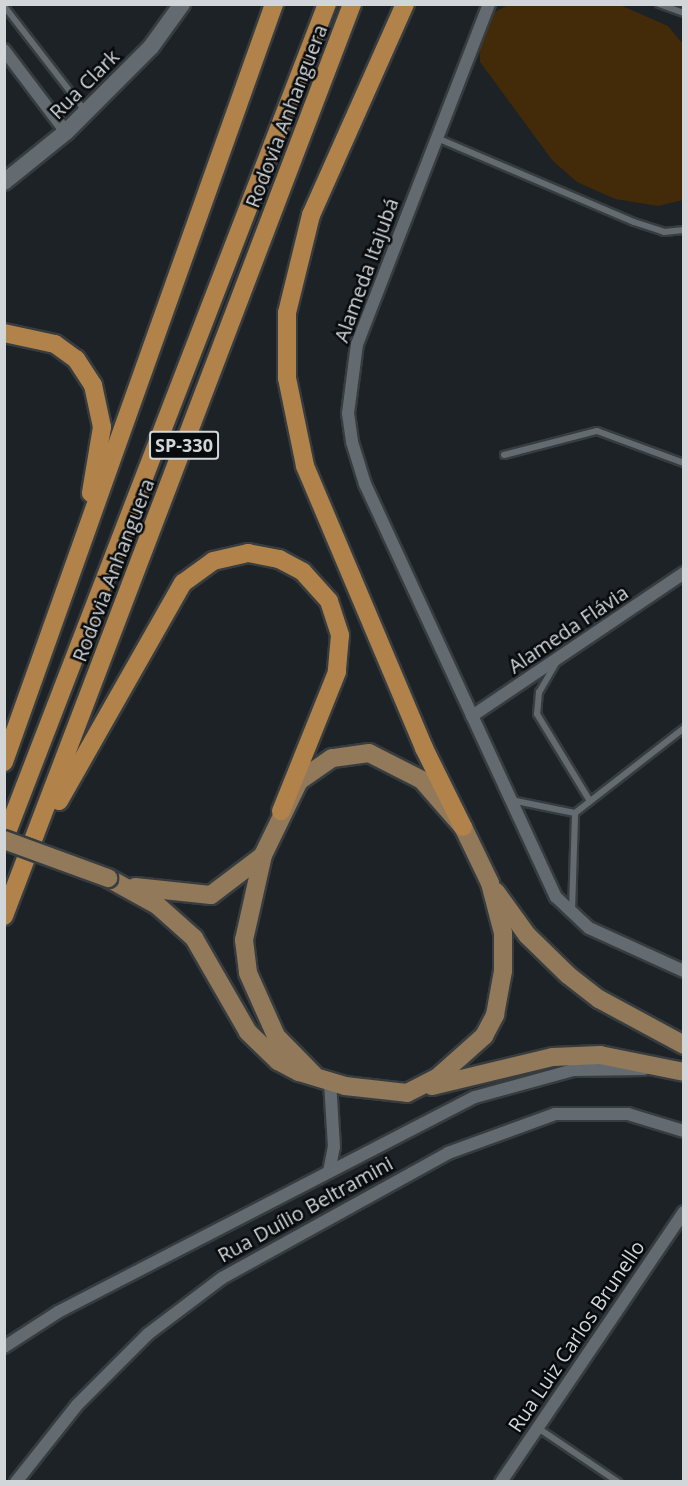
<!DOCTYPE html>
<html>
<head>
<meta charset="utf-8">
<style>
  body { margin:0 }
  #map { position:relative; width:688px; height:1486px; overflow:hidden; background:#1c2226; font-family:"Open Sans",sans-serif }
  div>[style] { position:absolute }
  [style*='--x'] { left:calc(var(--x)*1px); top:calc(var(--y)*1px); width:calc(var(--w)*1px); rotate:calc(var(--a)*1deg) }
  .green>* { inset:0; background:#432a08 }
  .roads { filter:drop-shadow(2px 0 #373c3f) drop-shadow(-2px 0 #373c3f) drop-shadow(0 2px #373c3f) drop-shadow(0 -2px #373c3f) }
  .service>* { height:6px; margin:-3px; padding:0 3px; transform-origin:3px; border-radius:3px; background:#646b70 }
  .minor>* { height:12px; margin:-6px; padding:0 6px; transform-origin:6px; border-radius:6px; background:#646b70 }
  .tertiary>* { height:16px; margin:-8px; padding:0 8px; transform-origin:8px; border-radius:8px; background:#646b70 }
  .primary>* { height:18px; margin:-9px; padding:0 9px; transform-origin:9px; border-radius:9px; background:#92795a }
  .motorway>* { height:18px; margin:-9px; padding:0 9px; transform-origin:9px; border-radius:9px; background:#b1834b }
  .bridges { filter:drop-shadow(2px 0 #373c3f) drop-shadow(-2px 0 #373c3f) drop-shadow(0 2px #373c3f) drop-shadow(0 -2px #373c3f) }
  .primary-bridge>* { height:18px; margin:-9px; padding:0 9px; transform-origin:9px; border-radius:9px; background:#92795a }
  span { translate:-50% -50%; white-space:nowrap; text-align:center; line-height:1.15; -webkit-text-stroke:5px #080b0d; paint-order:stroke }
  .shield-label span { padding:2px 4px; background:#080b0d; border:2px solid; border-radius:4px; -webkit-text-stroke-width:0 }
  .shield-label { font-size:18px; color:#d3d6d9; font-weight:700 }
  .street-label { font-size:20px; color:#d3d6d9 }
  .frame { position:absolute; inset:0; border:6px solid #d3d6d9; pointer-events:none }
</style>
</head>
<body>
<div id="map">
  <div class="green">
    <i style="clip-path:polygon(508px 5px,620px 5px,668px 26px,683px 44px,683px 200px,658px 206px,615px 199px,577px 182px,552px 160px,480px 62px,479px 35px,495px 12px)"></i>
  </div>
  <div class="roads">
    <div class="service">
      <i style="--x:659;--y:4;--w:27;--a:20"></i>
      <i style="--x:4;--y:6;--w:134;--a:52.3"></i>
      <i style="--x:437;--y:138;--w:214;--a:23.1"></i>
      <i style="--x:634;--y:222;--w:32;--a:18"></i>
      <i style="--x:664;--y:232;--w:20;--a:-6"></i>
      <i style="--x:504;--y:455;--w:96;--a:-14.5"></i>
      <i style="--x:597;--y:431;--w:93;--a:20.2"></i>
      <i style="--x:556;--y:663;--w:34;--a:120"></i>
      <i style="--x:539;--y:692;--w:22;--a:95"></i>
      <i style="--x:537;--y:714;--w:102;--a:58.7"></i>
      <i style="--x:511;--y:800;--w:65;--a:11.5"></i>
      <i style="--x:572;--y:911;--w:98;--a:-88.2"></i>
      <i style="--x:575;--y:813;--w:138;--a:-37.9"></i>
      <i style="--x:538;--y:1428;--w:97;--a:34"></i>
    </div>
    <div class="minor">
      <i style="--x:489;--y:4;--w:365;--a:111.2"></i>
      <i style="--x:357;--y:344;--w:70;--a:97.4"></i>
      <i style="--x:348;--y:413;--w:29;--a:82"></i>
      <i style="--x:352;--y:442;--w:44;--a:72.8"></i>
      <i style="--x:365;--y:484;--w:455;--a:65.2"></i>
      <i style="--x:556;--y:897;--w:45;--a:43.2"></i>
      <i style="--x:589;--y:928;--w:104;--a:24.4"></i>
      <i style="--x:4;--y:50;--w:103;--a:52.9"></i>
      <i style="--x:472;--y:716;--w:256;--a:-34"></i>
      <i style="--x:329;--y:1172;--w:25;--a:-79"></i>
      <i style="--x:334;--y:1147;--w:65;--a:-93.5"></i>
      <i style="--x:4;--y:1347;--w:64;--a:-32.9"></i>
      <i style="--x:58;--y:1312;--w:469;--a:-27.3"></i>
      <i style="--x:475;--y:1097;--w:103;--a:-15.3"></i>
      <i style="--x:574;--y:1070;--w:70;--a:-0.8"></i>
      <i style="--x:16;--y:1482;--w:98;--a:-51.6"></i>
      <i style="--x:77;--y:1405;--w:100;--a:-45"></i>
      <i style="--x:148;--y:1334;--w:93;--a:-37.1"></i>
      <i style="--x:222;--y:1278;--w:258;--a:-28.9"></i>
      <i style="--x:448;--y:1153;--w:114;--a:-20"></i>
      <i style="--x:555;--y:1114;--w:73;--a:0"></i>
      <i style="--x:628;--y:1114;--w:59;--a:16.9"></i>
      <i style="--x:501;--y:1482;--w:326;--a:-55.9"></i>
    </div>
    <div class="tertiary">
      <i style="--x:4;--y:182;--w:80;--a:-38.9"></i>
      <i style="--x:66;--y:132;--w:120;--a:-45"></i>
      <i style="--x:151;--y:47;--w:53;--a:-54.2"></i>
    </div>
    <div class="primary">
      <i style="--x:108;--y:878;--w:56;--a:28.9"></i>
      <i style="--x:157;--y:905;--w:50;--a:41.7"></i>
      <i style="--x:194;--y:938;--w:108;--a:60.1"></i>
      <i style="--x:248;--y:1032;--w:42;--a:44"></i>
      <i style="--x:278;--y:1061;--w:24;--a:28"></i>
      <i style="--x:299;--y:1072;--w:48;--a:16.9"></i>
      <i style="--x:345;--y:1086;--w:62;--a:6.4"></i>
      <i style="--x:407;--y:1093;--w:35;--a:-27"></i>
      <i style="--x:438;--y:1077;--w:62;--a:-41.7"></i>
      <i style="--x:484;--y:1036;--w:24;--a:-62"></i>
      <i style="--x:495;--y:1015;--w:45;--a:-79.7"></i>
      <i style="--x:503;--y:971;--w:38;--a:-90"></i>
      <i style="--x:503;--y:933;--w:52;--a:-104.6"></i>
      <i style="--x:490;--y:883;--w:62;--a:-115.7"></i>
      <i style="--x:463;--y:827;--w:62;--a:-131.1"></i>
      <i style="--x:422;--y:780;--w:59;--a:-153"></i>
      <i style="--x:369;--y:753;--w:37;--a:172"></i>
      <i style="--x:332;--y:758;--w:40;--a:145.1"></i>
      <i style="--x:299;--y:781;--w:82;--a:115.9"></i>
      <i style="--x:263;--y:855;--w:87;--a:102.6"></i>
      <i style="--x:244;--y:940;--w:33;--a:83"></i>
      <i style="--x:248;--y:973;--w:69;--a:66"></i>
      <i style="--x:276;--y:1036;--w:54;--a:45.7"></i>
      <i style="--x:135;--y:887;--w:76;--a:6"></i>
      <i style="--x:211;--y:895;--w:63;--a:-37.2"></i>
      <i style="--x:496;--y:892;--w:53;--a:54.2"></i>
      <i style="--x:527;--y:935;--w:57;--a:44.3"></i>
      <i style="--x:568;--y:975;--w:39;--a:38"></i>
      <i style="--x:599;--y:999;--w:97;--a:28.4"></i>
      <i style="--x:432;--y:1086;--w:124;--a:-13.5"></i>
      <i style="--x:553;--y:1057;--w:47;--a:-2.4"></i>
      <i style="--x:600;--y:1055;--w:86;--a:11.4"></i>
    </div>
    <div class="motorway">
      <i style="--x:405;--y:4;--w:231;--a:114"></i>
      <i style="--x:311;--y:215;--w:101;--a:103.8"></i>
      <i style="--x:287;--y:313;--w:65;--a:90"></i>
      <i style="--x:287;--y:378;--w:90;--a:78.4"></i>
      <i style="--x:305;--y:466;--w:306;--a:67.1"></i>
      <i style="--x:424;--y:748;--w:88;--a:63.7"></i>
      <i style="--x:4;--y:333;--w:52;--a:12.2"></i>
      <i style="--x:55;--y:344;--w:26;--a:36"></i>
      <i style="--x:76;--y:359;--w:31;--a:57"></i>
      <i style="--x:93;--y:385;--w:43;--a:77.9"></i>
      <i style="--x:102;--y:427;--w:67;--a:99.5"></i>
      <i style="--x:4;--y:762;--w:805;--a:-70.39"></i>
      <i style="--x:59;--y:801;--w:251;--a:-60.4"></i>
      <i style="--x:183;--y:583;--w:37;--a:-36"></i>
      <i style="--x:213;--y:561;--w:36;--a:-13"></i>
      <i style="--x:248;--y:553;--w:32;--a:11"></i>
      <i style="--x:279;--y:559;--w:27;--a:28"></i>
      <i style="--x:303;--y:572;--w:39;--a:48"></i>
      <i style="--x:329;--y:601;--w:36;--a:72"></i>
      <i style="--x:340;--y:635;--w:37;--a:95"></i>
      <i style="--x:337;--y:672;--w:150;--a:111.9"></i>
      <i style="--x:4;--y:840;--w:896;--a:-68.88"></i>
      <i style="--x:4;--y:916;--w:976;--a:-69.11"></i>
    </div>
  </div>
  <div class="bridges">
    <div class="primary-bridge">
      <i style="--x:4;--y:840;--w:111;--a:20.1"></i>
    </div>
  </div>
  <div class="shield-label">
    <span style="left:184px;top:445px">SP-330</span>
  </div>
  <div class="street-label">
    <span style="left:84px;top:84px;rotate:-45deg">Rua Clark</span>
    <span style="left:286px;top:116px;rotate:-69deg">Rodovia Anhanguera</span>
    <span style="left:366px;top:270px;rotate:-70deg">Alameda Itajubá</span>
    <span style="left:113px;top:570px;rotate:-69deg">Rodovia Anhanguera</span>
    <span style="left:568px;top:629px;rotate:-34deg">Alameda Flávia</span>
    <span style="left:305px;top:1209px;rotate:-29deg">Rua Duílio Beltramini</span>
    <span style="left:576px;top:1336px;rotate:-56deg">Rua Luiz Carlos Brunello</span>
  </div>
  <div class="frame"></div>
</div>
</body>
</html>
